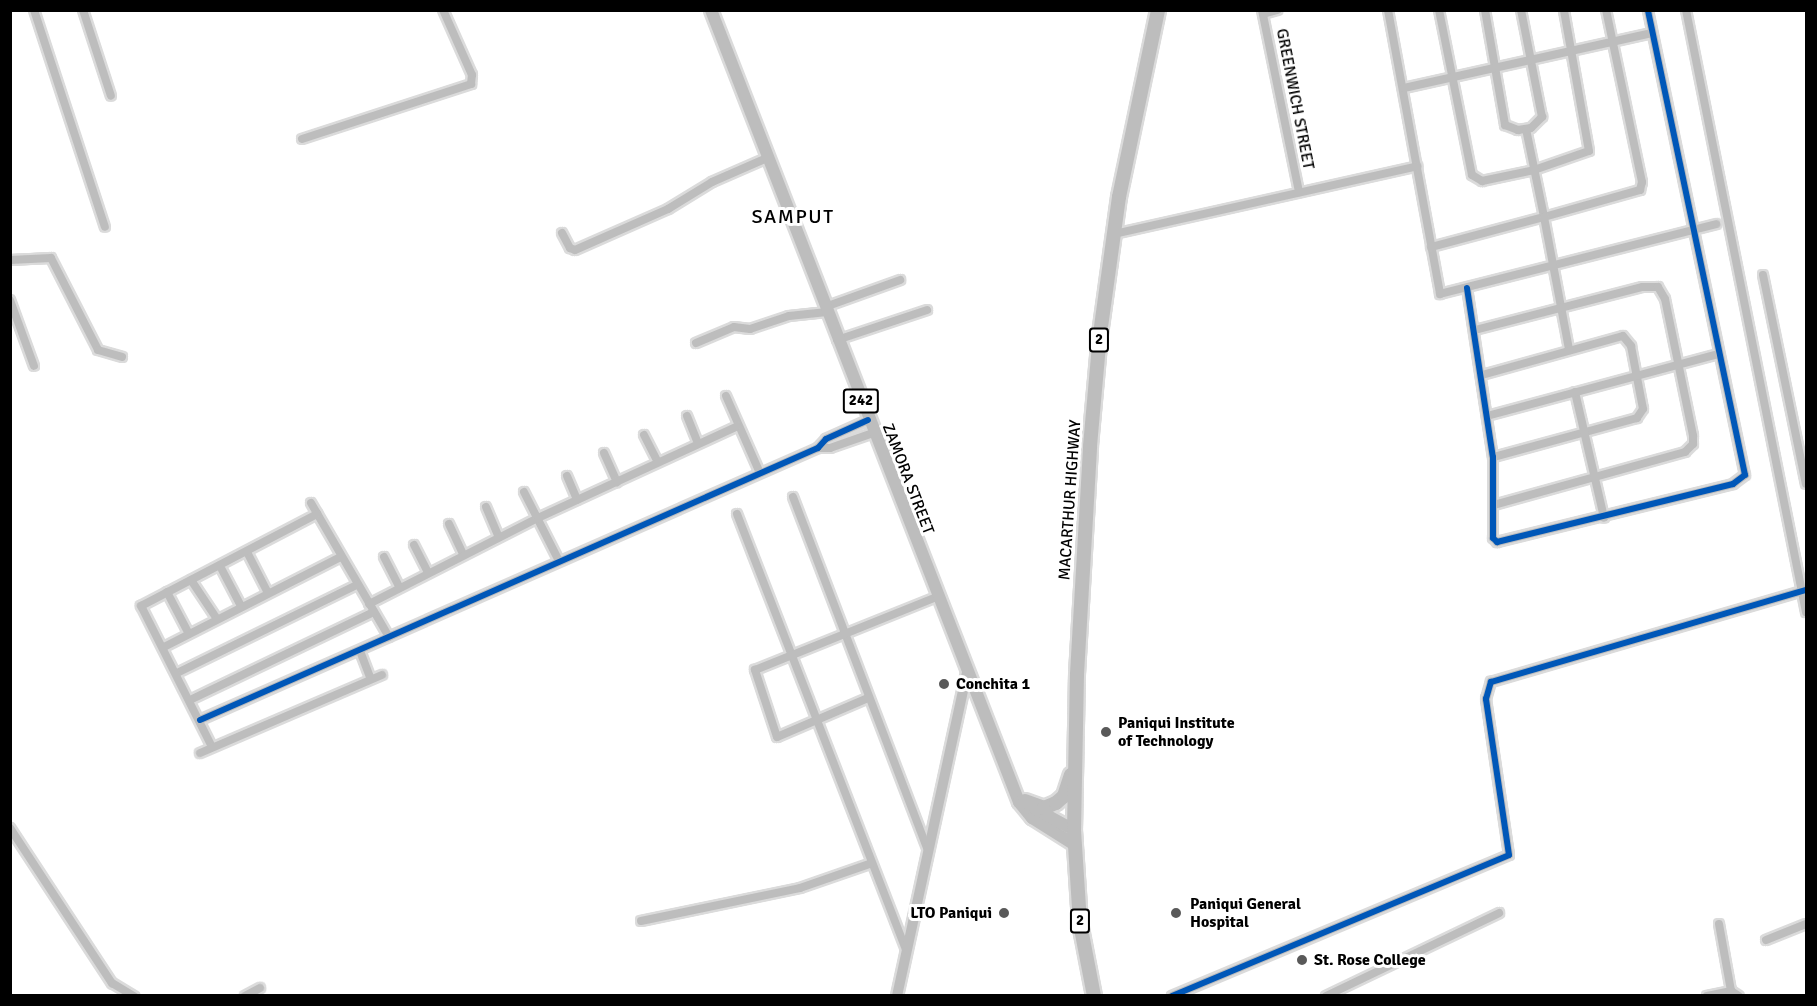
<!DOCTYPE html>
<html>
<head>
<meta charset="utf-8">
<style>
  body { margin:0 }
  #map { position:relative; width:1817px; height:1006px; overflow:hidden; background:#fff; font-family:Signika,sans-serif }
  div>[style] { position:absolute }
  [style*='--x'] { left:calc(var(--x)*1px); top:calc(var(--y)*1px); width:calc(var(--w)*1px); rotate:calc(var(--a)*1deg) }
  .roads { filter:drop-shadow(2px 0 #dbdbdb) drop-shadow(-2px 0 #dbdbdb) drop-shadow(0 2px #dbdbdb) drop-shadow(0 -2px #dbdbdb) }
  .minor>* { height:8px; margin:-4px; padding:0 4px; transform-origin:4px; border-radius:4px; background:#bdbdbd }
  .tertiary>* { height:10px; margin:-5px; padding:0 5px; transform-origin:5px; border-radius:5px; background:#bdbdbd }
  .primary>* { height:12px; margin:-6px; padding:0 6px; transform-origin:6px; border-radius:6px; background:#bdbdbd }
  .trunk>* { height:14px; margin:-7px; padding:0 7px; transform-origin:7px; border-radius:7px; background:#bdbdbd }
  .cycleway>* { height:6px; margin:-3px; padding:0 3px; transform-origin:3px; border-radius:3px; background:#0057b8 }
  .dots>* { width:16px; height:16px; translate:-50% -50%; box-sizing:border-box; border:3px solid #fff; border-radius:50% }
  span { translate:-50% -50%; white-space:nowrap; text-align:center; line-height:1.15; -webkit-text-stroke:6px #fff; paint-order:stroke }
  .shield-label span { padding:2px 4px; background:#fff; border:2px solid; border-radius:4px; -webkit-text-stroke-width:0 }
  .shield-label { font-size:15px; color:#000; font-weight:700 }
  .street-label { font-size:16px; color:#000 }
  .poi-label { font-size:16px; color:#000; font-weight:700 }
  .left { translate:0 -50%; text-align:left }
  .right { translate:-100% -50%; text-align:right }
  .quarter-label { font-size:20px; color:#000; letter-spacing:1.5px }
  .frame { position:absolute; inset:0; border:12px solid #000; pointer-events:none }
</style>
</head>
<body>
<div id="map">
  <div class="roads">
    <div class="minor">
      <i style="--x:34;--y:10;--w:228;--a:71.9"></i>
      <i style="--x:83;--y:10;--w:90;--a:72"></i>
      <i style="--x:1262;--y:10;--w:186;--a:78.5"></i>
      <i style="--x:1388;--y:10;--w:289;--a:79.6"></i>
      <i style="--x:1440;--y:294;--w:285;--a:-14.2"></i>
      <i style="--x:1439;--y:10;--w:168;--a:78.7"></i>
      <i style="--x:1472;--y:175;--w:12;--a:31"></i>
      <i style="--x:1482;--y:181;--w:53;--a:-11.9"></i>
      <i style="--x:1534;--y:170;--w:58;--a:-19.1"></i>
      <i style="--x:1589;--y:151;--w:143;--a:-100.1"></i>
      <i style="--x:1485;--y:10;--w:117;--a:80.1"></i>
      <i style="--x:1505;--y:125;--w:14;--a:21"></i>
      <i style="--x:1518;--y:130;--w:13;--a:-9"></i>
      <i style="--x:1531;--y:128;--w:16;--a:-45"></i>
      <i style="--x:1542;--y:117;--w:109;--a:-101.1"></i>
      <i style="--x:1686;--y:10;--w:614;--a:78.73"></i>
      <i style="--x:1263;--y:14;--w:15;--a:-16"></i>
      <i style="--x:1404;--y:88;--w:254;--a:-12.5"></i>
      <i style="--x:1526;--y:129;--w:90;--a:78.4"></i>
      <i style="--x:1544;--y:217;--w:100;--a:-15.7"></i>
      <i style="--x:1640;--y:190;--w:8;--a:-76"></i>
      <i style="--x:1642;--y:182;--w:176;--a:-101.8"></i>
      <i style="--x:302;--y:139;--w:178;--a:-18"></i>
      <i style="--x:471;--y:84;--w:9;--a:-84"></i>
      <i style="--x:472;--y:75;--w:71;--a:-114"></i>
      <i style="--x:562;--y:233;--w:17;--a:62"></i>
      <i style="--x:570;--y:248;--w:5;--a:22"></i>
      <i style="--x:575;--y:250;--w:102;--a:-23.8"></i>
      <i style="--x:668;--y:209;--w:52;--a:-31.5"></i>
      <i style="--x:712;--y:182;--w:60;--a:-23.6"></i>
      <i style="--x:1114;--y:234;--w:311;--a:-12.6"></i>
      <i style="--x:1431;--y:247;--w:117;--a:-14.9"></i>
      <i style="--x:1544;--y:217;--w:134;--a:79.3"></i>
      <i style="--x:10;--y:260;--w:41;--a:-2.8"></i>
      <i style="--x:51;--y:258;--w:103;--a:62.9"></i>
      <i style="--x:98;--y:350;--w:25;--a:16"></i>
      <i style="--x:1763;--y:275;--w:213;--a:78.4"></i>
      <i style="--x:1467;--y:288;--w:171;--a:81.3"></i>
      <i style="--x:1493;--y:457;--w:81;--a:90"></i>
      <i style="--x:1493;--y:538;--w:6;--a:45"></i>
      <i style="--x:1497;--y:542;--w:243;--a:-13.8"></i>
      <i style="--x:1733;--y:484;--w:15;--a:-37"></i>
      <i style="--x:1745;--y:475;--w:475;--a:-101.8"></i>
      <i style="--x:10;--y:300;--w:70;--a:70"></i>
      <i style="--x:825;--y:307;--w:80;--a:-19.8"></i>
      <i style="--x:1475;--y:330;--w:173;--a:-14.4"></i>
      <i style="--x:1643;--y:287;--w:15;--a:0"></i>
      <i style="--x:1658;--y:287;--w:14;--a:60"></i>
      <i style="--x:1665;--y:299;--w:140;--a:78.4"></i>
      <i style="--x:1693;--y:436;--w:8;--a:90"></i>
      <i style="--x:1693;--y:444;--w:11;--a:135"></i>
      <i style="--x:1685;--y:452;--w:198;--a:164.5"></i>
      <i style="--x:837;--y:340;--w:95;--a:-18.4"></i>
      <i style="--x:696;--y:343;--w:41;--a:-22.8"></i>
      <i style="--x:734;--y:327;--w:16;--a:7"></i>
      <i style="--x:750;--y:329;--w:41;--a:-18.4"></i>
      <i style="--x:789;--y:316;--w:38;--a:-6"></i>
      <i style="--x:1482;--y:375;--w:146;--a:-15.5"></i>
      <i style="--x:1623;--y:336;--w:13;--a:51"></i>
      <i style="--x:1631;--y:346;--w:64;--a:79.2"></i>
      <i style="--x:1643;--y:409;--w:11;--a:124"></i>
      <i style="--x:1637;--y:418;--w:149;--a:164.8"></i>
      <i style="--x:1575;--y:392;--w:129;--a:77"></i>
      <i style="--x:726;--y:396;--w:84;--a:66.2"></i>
      <i style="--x:687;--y:416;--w:29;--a:68"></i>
      <i style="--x:1487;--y:416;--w:240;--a:-15"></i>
      <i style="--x:644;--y:435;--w:30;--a:63"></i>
      <i style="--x:818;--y:448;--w:12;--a:0"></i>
      <i style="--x:830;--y:448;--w:46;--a:-19.2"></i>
      <i style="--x:604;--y:453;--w:32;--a:66"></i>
      <i style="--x:567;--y:476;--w:26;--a:67"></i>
      <i style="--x:524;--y:492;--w:77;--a:63.1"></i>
      <i style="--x:793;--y:497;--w:378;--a:69.1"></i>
      <i style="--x:311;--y:503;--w:155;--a:59.8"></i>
      <i style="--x:486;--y:507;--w:33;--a:67"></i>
      <i style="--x:737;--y:514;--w:467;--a:68.8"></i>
      <i style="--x:449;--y:524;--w:33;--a:65"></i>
      <i style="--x:414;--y:545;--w:30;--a:63"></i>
      <i style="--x:247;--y:552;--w:46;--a:62.9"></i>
      <i style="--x:384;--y:557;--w:34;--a:63"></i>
      <i style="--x:220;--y:566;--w:45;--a:62.3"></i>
      <i style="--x:191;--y:580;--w:47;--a:56.3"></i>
      <i style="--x:167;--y:592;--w:47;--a:62.4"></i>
      <i style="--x:369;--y:604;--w:190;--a:-27"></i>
      <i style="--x:538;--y:518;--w:220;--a:-24.7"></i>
      <i style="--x:164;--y:647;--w:199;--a:-27"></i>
      <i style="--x:360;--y:651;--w:30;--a:69"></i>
      <i style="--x:177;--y:673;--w:200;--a:-26.1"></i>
      <i style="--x:868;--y:698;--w:99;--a:156.8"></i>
      <i style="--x:777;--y:737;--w:71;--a:-108.2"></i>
      <i style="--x:755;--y:670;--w:196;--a:-21.9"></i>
      <i style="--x:190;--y:700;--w:204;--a:-25.6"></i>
      <i style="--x:200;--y:720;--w:675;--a:-23.76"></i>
      <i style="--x:818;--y:448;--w:12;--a:-48"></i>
      <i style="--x:826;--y:439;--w:46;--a:-24.3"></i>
      <i style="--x:212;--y:747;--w:158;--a:-116.7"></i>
      <i style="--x:141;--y:606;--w:199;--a:-27.6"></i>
      <i style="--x:200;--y:753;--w:198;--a:-23.2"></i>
      <i style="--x:10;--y:828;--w:186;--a:56.7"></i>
      <i style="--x:112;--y:983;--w:26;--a:31"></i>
      <i style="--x:641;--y:921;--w:162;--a:-11.7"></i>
      <i style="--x:800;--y:888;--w:76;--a:-19.1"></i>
      <i style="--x:1719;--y:924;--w:68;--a:79.8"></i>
      <i style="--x:1766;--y:940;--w:43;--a:-21.8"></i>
      <i style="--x:245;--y:996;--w:17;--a:-28"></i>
      <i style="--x:1172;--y:996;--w:365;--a:-22.7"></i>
      <i style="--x:1509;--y:855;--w:158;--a:-98.4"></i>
      <i style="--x:1486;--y:699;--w:18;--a:-74"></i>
      <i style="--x:1491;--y:682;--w:328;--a:-16.3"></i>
      <i style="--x:1326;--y:996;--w:192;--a:-25.6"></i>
      <i style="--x:1707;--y:996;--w:25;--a:-12"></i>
      <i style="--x:1731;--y:991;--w:9;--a:32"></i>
    </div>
    <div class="tertiary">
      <i style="--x:897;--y:996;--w:330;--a:-77.8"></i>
    </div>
    <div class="primary">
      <i style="--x:711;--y:10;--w:850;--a:68.75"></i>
      <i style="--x:1019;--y:802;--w:21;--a:51"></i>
      <i style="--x:1032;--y:818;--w:51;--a:32.1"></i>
      <i style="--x:1030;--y:806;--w:50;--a:28.6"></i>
    </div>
    <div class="trunk">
      <i style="--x:1025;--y:801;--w:20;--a:20"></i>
      <i style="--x:1044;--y:808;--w:13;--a:-23"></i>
      <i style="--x:1056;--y:803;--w:11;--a:-41"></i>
      <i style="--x:1064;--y:796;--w:22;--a:-72"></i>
      <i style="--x:1094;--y:996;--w:74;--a:-100.9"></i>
      <i style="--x:1080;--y:923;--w:93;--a:-93.7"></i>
      <i style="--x:1074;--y:830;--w:156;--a:-88.9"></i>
      <i style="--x:1077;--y:674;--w:228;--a:-86.7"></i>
      <i style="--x:1090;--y:446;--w:112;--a:-84.9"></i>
      <i style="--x:1100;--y:334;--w:138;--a:-82.1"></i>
      <i style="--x:1119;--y:197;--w:191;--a:-78.2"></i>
    </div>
  </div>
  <div class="cycleway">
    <i style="--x:1467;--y:288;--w:171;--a:81.3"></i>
    <i style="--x:1493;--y:457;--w:81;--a:90"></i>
    <i style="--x:1493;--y:538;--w:6;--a:45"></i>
    <i style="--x:1497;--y:542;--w:243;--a:-13.8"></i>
    <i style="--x:1733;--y:484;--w:15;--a:-37"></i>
    <i style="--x:1745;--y:475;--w:475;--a:-101.8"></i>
    <i style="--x:200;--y:720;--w:675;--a:-23.76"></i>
    <i style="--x:818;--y:448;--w:12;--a:-48"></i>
    <i style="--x:826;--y:439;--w:46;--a:-24.3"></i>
    <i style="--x:1172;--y:996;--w:365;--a:-22.7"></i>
    <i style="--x:1509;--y:855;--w:158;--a:-98.4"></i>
    <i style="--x:1486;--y:699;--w:18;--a:-74"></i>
    <i style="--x:1491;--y:682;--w:328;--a:-16.3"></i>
  </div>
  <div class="dots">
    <i style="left:944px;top:684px;background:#595959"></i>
    <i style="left:1106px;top:732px;background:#595959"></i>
    <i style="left:1004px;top:913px;background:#595959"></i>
    <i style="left:1176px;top:913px;background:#595959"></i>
    <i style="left:1302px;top:960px;background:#595959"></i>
  </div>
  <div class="shield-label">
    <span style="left:1099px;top:340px">2</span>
    <span style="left:861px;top:401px">242</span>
    <span style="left:1080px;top:921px">2</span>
  </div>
  <div class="street-label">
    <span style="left:1295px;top:99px;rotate:79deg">GREENWICH STREET</span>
    <span style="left:908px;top:479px;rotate:69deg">ZAMORA STREET</span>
    <span style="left:1070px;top:500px;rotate:-86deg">MACARTHUR HIGHWAY</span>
  </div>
  <div class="poi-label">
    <span class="left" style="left:956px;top:684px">Conchita 1</span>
    <span class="left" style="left:1118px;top:732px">Paniqui Institute<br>of Technology</span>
    <span class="left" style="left:1190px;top:913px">Paniqui General<br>Hospital</span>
    <span class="right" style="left:992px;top:913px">LTO Paniqui</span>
    <span class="left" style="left:1314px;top:960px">St. Rose College</span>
  </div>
  <div class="quarter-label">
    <span style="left:793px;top:216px">SAMPUT</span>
  </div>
  <div class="frame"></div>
</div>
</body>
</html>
